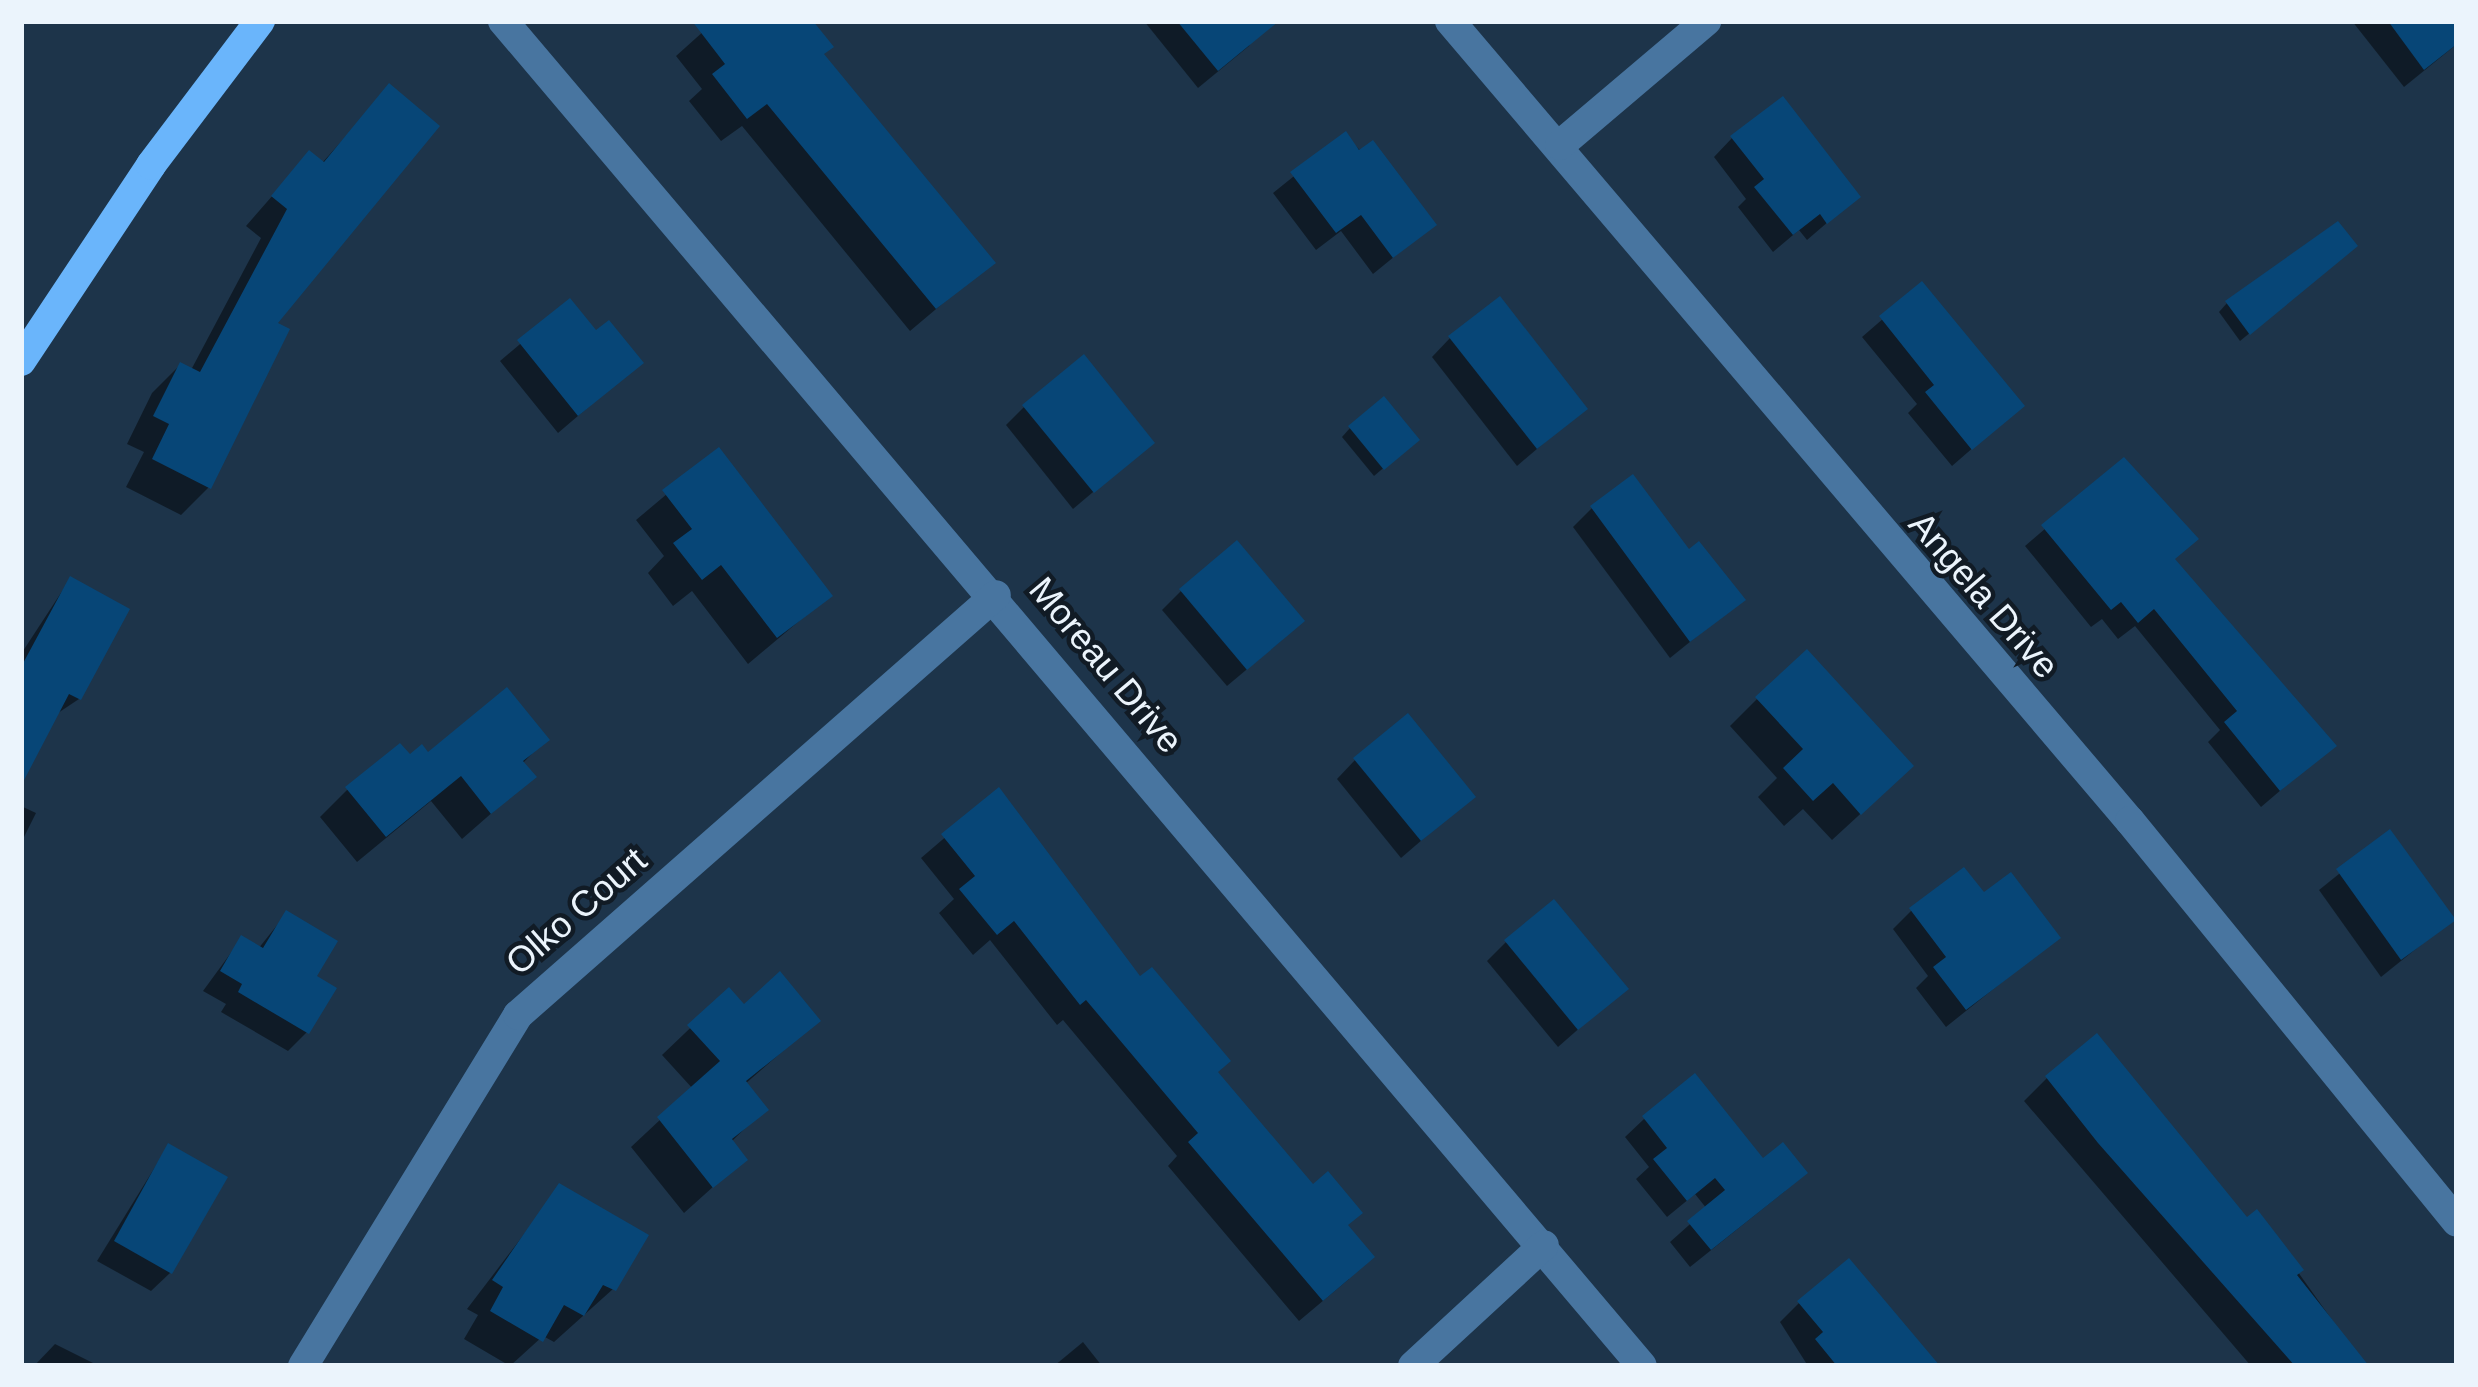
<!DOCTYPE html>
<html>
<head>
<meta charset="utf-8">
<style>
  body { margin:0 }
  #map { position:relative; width:2478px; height:1387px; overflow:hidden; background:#1d344a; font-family:Helvetica,sans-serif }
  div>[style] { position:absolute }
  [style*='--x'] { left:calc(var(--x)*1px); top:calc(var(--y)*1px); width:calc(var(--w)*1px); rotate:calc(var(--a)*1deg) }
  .shadow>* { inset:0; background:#0007 }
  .building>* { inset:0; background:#074677 }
  .minor>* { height:30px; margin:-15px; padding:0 15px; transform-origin:15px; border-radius:15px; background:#4875a0 }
  .major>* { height:30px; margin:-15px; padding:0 15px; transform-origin:15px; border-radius:15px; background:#6ab5fb }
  span { translate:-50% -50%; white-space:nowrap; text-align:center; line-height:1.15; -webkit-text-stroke:9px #111b25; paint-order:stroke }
  .street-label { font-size:36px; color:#ebf4fc }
  .frame { position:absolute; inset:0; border:24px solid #ebf4fc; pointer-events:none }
</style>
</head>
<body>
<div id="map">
  <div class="shadow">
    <i style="clip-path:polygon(715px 21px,775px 21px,992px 262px,910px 331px,742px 126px,721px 141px,689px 101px,702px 89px,676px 56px)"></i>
    <i style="clip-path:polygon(1144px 21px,1263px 21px,1249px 46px,1198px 88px)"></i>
    <i style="clip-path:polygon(2352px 21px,2457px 21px,2457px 44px,2404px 87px)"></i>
    <i style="clip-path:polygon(389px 88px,273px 324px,209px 487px,181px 515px,126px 487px,144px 452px,127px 444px,152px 393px,180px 365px,191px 370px,261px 238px,246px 226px,309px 154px,322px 163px)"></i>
    <i style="clip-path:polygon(1345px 135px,1433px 225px,1373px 274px,1341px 231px,1316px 250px,1273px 193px)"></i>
    <i style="clip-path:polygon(1732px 138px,1857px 197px,1807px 240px,1799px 230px,1773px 252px,1738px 207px,1746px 199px,1714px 157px)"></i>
    <i style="clip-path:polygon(2345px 255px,2240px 341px,2219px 312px,2227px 303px)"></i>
    <i style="clip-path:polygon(1922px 285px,2021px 406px,1952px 466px,1908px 413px,1917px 404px,1862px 337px)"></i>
    <i style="clip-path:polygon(570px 302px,596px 334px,640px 363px,558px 433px,500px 361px)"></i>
    <i style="clip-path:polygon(1450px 338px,1584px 409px,1517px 466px,1432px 357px)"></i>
    <i style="clip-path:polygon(1024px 407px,1151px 443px,1073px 509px,1006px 425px)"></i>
    <i style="clip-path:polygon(1350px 428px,1407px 448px,1374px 476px,1342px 437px)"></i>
    <i style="clip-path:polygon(718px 451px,829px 596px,748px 664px,692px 591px,673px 606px,648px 573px,664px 556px,636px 520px)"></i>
    <i style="clip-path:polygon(2124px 461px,2173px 561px,2333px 746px,2261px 807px,2208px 742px,2220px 730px,2135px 626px,2118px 639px,2102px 619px,2091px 627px,2025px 546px)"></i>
    <i style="clip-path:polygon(1592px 508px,1689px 553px,1742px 600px,1670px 658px,1573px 527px)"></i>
    <i style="clip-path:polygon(70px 579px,79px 699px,55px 715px,21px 780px,21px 654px)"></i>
    <i style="clip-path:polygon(1181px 591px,1282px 640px,1227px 686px,1162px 610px)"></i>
    <i style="clip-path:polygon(1757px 699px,1882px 794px,1832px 840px,1803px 809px,1784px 826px,1758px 797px,1777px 778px,1730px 726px)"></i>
    <i style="clip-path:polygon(546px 739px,522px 764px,533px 777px,462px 839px,431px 801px,357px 862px,320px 817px,347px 790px,427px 756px)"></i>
    <i style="clip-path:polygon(1355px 760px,1472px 797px,1401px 858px,1337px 779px)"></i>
    <i style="clip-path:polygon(998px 792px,1140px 981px,1345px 1227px,1349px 1279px,1299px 1321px,1168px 1166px,1177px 1156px,1063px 1020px,1057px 1025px,990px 940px,973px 955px,939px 913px,954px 899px,921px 858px)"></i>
    <i style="clip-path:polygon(21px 806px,36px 813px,21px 843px)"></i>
    <i style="clip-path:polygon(2390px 833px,2452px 920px,2381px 977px,2319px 890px)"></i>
    <i style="clip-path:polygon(1984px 896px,2057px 938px,1946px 1027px,1916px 988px,1928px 976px,1893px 929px,1911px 911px)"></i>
    <i style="clip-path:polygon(286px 914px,307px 1032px,288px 1051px,221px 1012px,226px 1004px,203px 991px,241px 939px,258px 949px)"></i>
    <i style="clip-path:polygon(1506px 942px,1624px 989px,1558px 1047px,1487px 961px)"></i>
    <i style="clip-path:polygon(729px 991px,744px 1008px,817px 1021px,745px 1084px,765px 1109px,731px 1142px,744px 1159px,684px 1213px,631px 1147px,693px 1089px,662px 1055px)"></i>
    <i style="clip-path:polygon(2047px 1078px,2247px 1221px,2256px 1213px,2357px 1355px,2346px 1366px,2251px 1366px,2024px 1101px)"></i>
    <i style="clip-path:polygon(1644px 1119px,1785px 1191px,1690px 1267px,1670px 1242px,1707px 1209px,1695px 1194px,1667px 1217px,1636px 1179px,1649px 1167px,1625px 1137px)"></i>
    <i style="clip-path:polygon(168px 1146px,170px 1273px,151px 1291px,97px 1261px)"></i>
    <i style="clip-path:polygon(560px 1187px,613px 1289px,554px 1342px,543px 1336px,510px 1366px,464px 1339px,478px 1315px,467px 1309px)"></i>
    <i style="clip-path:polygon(1799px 1303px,1914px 1366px,1808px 1366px,1780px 1322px)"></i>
    <i style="clip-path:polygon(1083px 1342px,1102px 1366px,1054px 1366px)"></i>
    <i style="clip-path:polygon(55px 1344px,99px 1366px,34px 1366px)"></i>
  </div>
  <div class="building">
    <i style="clip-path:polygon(692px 21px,813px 21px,834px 47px,824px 54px,996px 263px,936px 309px,767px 104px,747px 119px,712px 74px,725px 64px)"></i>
    <i style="clip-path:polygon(1177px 21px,1279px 21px,1218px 71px)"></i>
    <i style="clip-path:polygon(2388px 21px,2457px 21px,2457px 44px,2424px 70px)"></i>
    <i style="clip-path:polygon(389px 83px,440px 126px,278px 323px,290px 329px,211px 489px,152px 459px,169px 424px,153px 416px,180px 362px,200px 372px,287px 209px,271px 196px,309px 150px,324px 162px)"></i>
    <i style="clip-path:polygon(1783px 96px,1861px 197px,1827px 224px,1820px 214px,1793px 235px,1754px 187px,1764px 179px,1730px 136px)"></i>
    <i style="clip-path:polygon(1346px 131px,1359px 150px,1373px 140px,1437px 225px,1393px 258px,1361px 215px,1336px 233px,1290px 172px)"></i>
    <i style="clip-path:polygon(2338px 221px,2358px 246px,2250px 335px,2225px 301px)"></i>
    <i style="clip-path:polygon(1922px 281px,2025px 406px,1972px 450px,1925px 392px,1934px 385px,1879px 316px)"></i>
    <i style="clip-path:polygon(1500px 296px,1588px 409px,1537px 449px,1448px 336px)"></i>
    <i style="clip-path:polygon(570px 298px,596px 330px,609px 320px,644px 363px,578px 416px,517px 340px)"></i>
    <i style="clip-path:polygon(1084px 354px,1155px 443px,1094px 493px,1022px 405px)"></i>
    <i style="clip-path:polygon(1384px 396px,1420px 440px,1384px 470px,1348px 426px)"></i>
    <i style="clip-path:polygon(719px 447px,833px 596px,777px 638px,721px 565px,702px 580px,673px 543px,692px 529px,662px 490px)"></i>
    <i style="clip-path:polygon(2124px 457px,2199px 539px,2175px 559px,2337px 746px,2280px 791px,2224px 722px,2237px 711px,2154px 609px,2138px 623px,2121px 602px,2111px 610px,2041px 525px)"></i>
    <i style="clip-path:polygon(1633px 474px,1689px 549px,1699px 541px,1746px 600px,1690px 642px,1590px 506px)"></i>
    <i style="clip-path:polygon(1237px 540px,1305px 621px,1247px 670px,1179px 589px)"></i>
    <i style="clip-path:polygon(70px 576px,130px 609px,81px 700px,69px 694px,21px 786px,21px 667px)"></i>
    <i style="clip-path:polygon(1807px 649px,1914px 766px,1861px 815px,1833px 783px,1813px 801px,1783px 768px,1803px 749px,1755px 697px)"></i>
    <i style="clip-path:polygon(507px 687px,550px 740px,523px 761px,537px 777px,491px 814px,461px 776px,386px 837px,345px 787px,400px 743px,410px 754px,422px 744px,428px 752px)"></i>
    <i style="clip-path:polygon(1408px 713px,1476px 797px,1421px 841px,1353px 758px)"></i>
    <i style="clip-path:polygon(999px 787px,1140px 976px,1152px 967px,1231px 1061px,1218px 1072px,1313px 1184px,1328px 1171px,1363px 1213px,1348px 1225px,1375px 1257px,1323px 1301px,1188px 1142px,1198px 1133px,1086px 1000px,1080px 1005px,1014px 921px,997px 935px,959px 889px,975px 876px,941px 834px)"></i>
    <i style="clip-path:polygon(2390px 829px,2456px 920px,2401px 960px,2336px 869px)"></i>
    <i style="clip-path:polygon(1964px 867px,1984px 892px,2011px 872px,2061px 938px,1966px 1010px,1933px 967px,1946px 957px,1909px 908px)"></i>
    <i style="clip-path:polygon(1554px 899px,1629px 989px,1578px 1030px,1504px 940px)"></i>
    <i style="clip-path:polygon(286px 910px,338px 941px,317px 976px,337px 988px,309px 1034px,238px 992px,242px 984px,220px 971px,241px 935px,263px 948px)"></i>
    <i style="clip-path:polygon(780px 971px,821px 1021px,746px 1081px,769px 1110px,732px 1139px,748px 1160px,713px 1188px,657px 1117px,720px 1061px,687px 1025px,729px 987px,744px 1004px)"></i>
    <i style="clip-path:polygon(2097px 1033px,2247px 1217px,2257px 1209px,2304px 1270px,2297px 1275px,2369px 1366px,2295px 1366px,2098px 1143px,2045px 1076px)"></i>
    <i style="clip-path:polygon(1695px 1073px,1763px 1158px,1783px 1142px,1808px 1173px,1711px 1250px,1687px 1221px,1725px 1190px,1715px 1178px,1687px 1201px,1653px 1159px,1667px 1148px,1642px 1116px)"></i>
    <i style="clip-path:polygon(168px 1143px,228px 1177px,172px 1274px,114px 1241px)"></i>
    <i style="clip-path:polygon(559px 1183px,649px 1235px,616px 1291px,603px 1285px,584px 1316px,564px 1305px,543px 1342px,490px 1311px,503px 1287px,492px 1280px)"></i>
    <i style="clip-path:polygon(1849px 1258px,1940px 1366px,1837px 1366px,1815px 1339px,1823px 1332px,1797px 1301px)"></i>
  </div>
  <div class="minor">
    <i style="--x:503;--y:21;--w:1762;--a:49.74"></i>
    <i style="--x:1450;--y:21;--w:1050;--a:49.64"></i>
    <i style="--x:2130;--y:821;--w:517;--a:50.8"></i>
    <i style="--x:1560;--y:145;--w:192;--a:-40.3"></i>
    <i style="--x:303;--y:1366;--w:412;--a:-58.5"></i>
    <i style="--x:518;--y:1015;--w:636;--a:-41.3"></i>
    <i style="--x:1413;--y:1366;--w:178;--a:-42.7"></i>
  </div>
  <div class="major">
    <i style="--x:21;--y:361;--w:235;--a:-56.4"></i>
    <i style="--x:151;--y:165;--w:181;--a:-52.9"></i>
  </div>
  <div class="street-label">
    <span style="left:1984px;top:595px;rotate:49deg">Angela Drive</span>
    <span style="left:1106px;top:665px;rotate:50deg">Moreau Drive</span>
    <span style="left:576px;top:911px;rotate:-41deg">Olko Court</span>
  </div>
  <div class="frame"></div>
</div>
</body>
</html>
